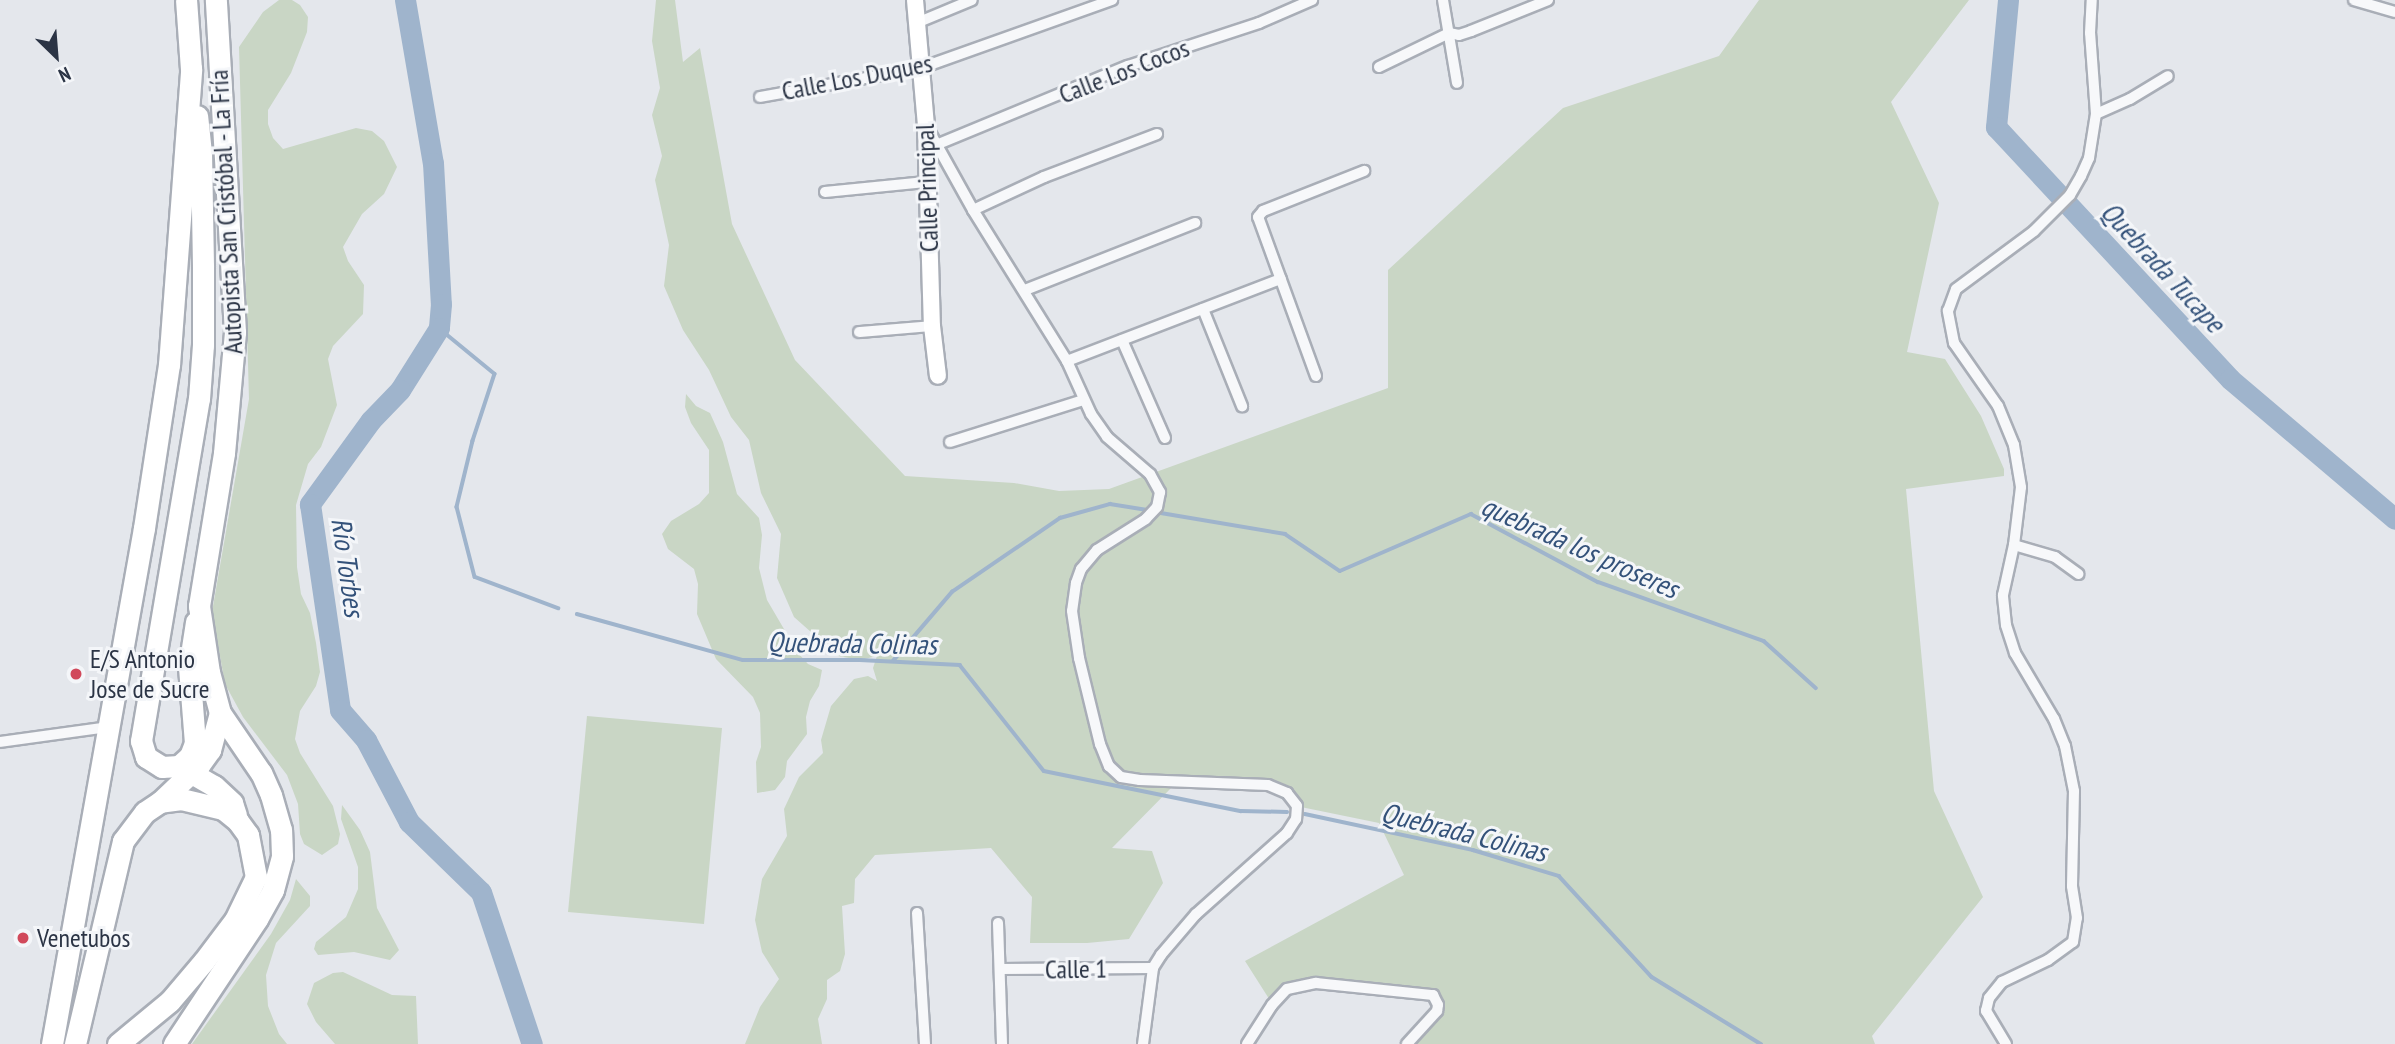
<!DOCTYPE html>
<html>
<head>
<meta charset="utf-8">
<style>
  body { margin:0 }
  #map { position:relative; width:2395px; height:1044px; overflow:hidden; background:#e4e7ec; font-family:"PT Sans Narrow",sans-serif }
  div>[style] { position:absolute }
  [style*='--x'] { left:calc(var(--x)*1px); top:calc(var(--y)*1px); width:calc(var(--w)*1px); rotate:calc(var(--a)*1deg) }
  .green>* { inset:0; background:#c9d6c5 }
  .stream>* { height:3.5px; margin:-1.75px; padding:0 1.75px; transform-origin:1.75px; border-radius:1.75px; background:#9fb4cc }
  .river>* { height:21px; margin:-10.5px; padding:0 10.5px; transform-origin:10.5px; border-radius:10.5px; background:#9fb4cc }
  .roads { filter:drop-shadow(2px 0 #a9aeb7) drop-shadow(-2px 0 #a9aeb7) drop-shadow(0 2px #a9aeb7) drop-shadow(0 -2px #a9aeb7) }
  .street>* { height:10px; margin:-5px; padding:0 5px; transform-origin:5px; border-radius:5px; background:#f7f8fa }
  .secondary>* { height:16px; margin:-8px; padding:0 8px; transform-origin:8px; border-radius:8px; background:#fff }
  .highway>* { height:21px; margin:-10.5px; padding:0 10.5px; transform-origin:10.5px; border-radius:10.5px; background:#fff }
  .dots>* { width:19px; height:19px; translate:-50% -50%; box-sizing:border-box; border:4px solid #f4f6f9; border-radius:50% }
  span { translate:-50% -50%; white-space:nowrap; text-align:center; line-height:1.15; -webkit-text-stroke:6px #f4f6f9; paint-order:stroke }
  .street-label { font-size:26px; color:#2b3445 }
  .poi-label { font-size:26px; color:#2b3445 }
  .left { translate:0 -50%; text-align:left }
  .water-label { font-size:28px; color:#34527a; font-style:italic }
  .north { position:absolute; left:21px; top:21px; width:70px; height:70px; -webkit-text-stroke:5px #f4f6f9; paint-order:stroke; rotate:155deg; font-size:19px; font-weight:700; line-height:28px; text-align:center; color:#2b3445 }
  .north::after { content:''; display:block; margin:auto; width:24px; height:32px; background:#2b3445; clip-path:polygon(50% 0,100% 100%,50% 72%,0 100%) }
</style>
</head>
<body>
<div id="map">
  <div class="green">
    <i style="clip-path:polygon(279px 0,292px 0,300px 5px,308px 17px,307px 32px,291px 73px,268px 110px,268px 124px,273px 138px,283px 149px,356px 128px,372px 131px,384px 141px,397px 167px,384px 194px,362px 214px,343px 247px,348px 261px,364px 285px,363px 314px,333px 346px,328px 359px,337px 405px,321px 447px,308px 464px,296px 505px,297px 567px,301px 594px,310px 613px,316px 643px,320px 672px,316px 686px,300px 711px,295px 739px,300px 753px,333px 806px,340px 834px,338px 844px,322px 855px,304px 844px,300px 834px,298px 804px,287px 775px,243px 717px,225px 684px,212px 612px,249px 399px,239px 47px,263px 12px)"></i>
    <i style="clip-path:polygon(656px 0,675px 0,683px 62px,700px 48px,732px 224px,795px 360px,905px 476px,1014px 483px,1059px 491px,1109px 489px,1388px 388px,1388px 270px,1563px 108px,1719px 56px,1759px 0,1969px 0,1891px 102px,1939px 203px,1907px 352px,1945px 359px,1981px 416px,2004px 469px,2004px 476px,1906px 489px,1934px 791px,1983px 897px,1872px 1036px,1875px 1044px,1405px 1044px,1436px 1012px,1436px 1000px,1316px 987px,1288px 990px,1273px 1005px,1245px 961px,1404px 875px,1379px 823px,1296px 806px,1286px 793px,1267px 786px,1176px 783px,1112px 848px,1152px 851px,1163px 883px,1129px 939px,1087px 943px,1030px 943px,1032px 897px,991px 848px,875px 855px,855px 879px,854px 903px,842px 906px,845px 954px,840px 971px,827px 980px,827px 999px,818px 1019px,822px 1044px,745px 1044px,760px 1007px,779px 979px,762px 952px,755px 920px,762px 879px,787px 836px,784px 809px,799px 777px,823px 753px,821px 740px,831px 706px,854px 679px,868px 676px,877px 681px,873px 668px,877px 656px,860px 660px,838px 656px,794px 617px,777px 578px,781px 534px,761px 493px,749px 440px,731px 417px,709px 370px,683px 330px,664px 286px,669px 245px,655px 180px,662px 156px,652px 115px,660px 88px,652px 41px)"></i>
    <i style="clip-path:polygon(686px 394px,696px 406px,710px 413px,723px 442px,737px 494px,759px 518px,762px 535px,759px 568px,767px 600px,798px 653px,808px 664px,822px 670px,819px 686px,810px 701px,806px 717px,807px 734px,787px 761px,785px 777px,775px 790px,757px 793px,756px 762px,761px 747px,760px 713px,753px 697px,716px 659px,697px 614px,698px 584px,694px 569px,668px 549px,662px 534px,671px 521px,699px 504px,709px 493px,709px 450px,691px 423px,685px 407px)"></i>
    <i style="clip-path:polygon(587px 716px,722px 728px,704px 924px,568px 912px)"></i>
    <i style="clip-path:polygon(342px 805px,360px 830px,370px 852px,377px 908px,399px 950px,390px 960px,354px 952px,318px 955px,314px 949px,316px 942px,346px 917px,358px 889px,358px 867px,341px 819px)"></i>
    <i style="clip-path:polygon(296px 879px,310px 896px,310px 906px,276px 943px,266px 975px,268px 1006px,279px 1034px,287px 1044px,192px 1044px,271px 934px,290px 900px)"></i>
    <i style="clip-path:polygon(343px 972px,392px 995px,416px 996px,418px 1044px,335px 1044px,316px 1022px,307px 1004px,314px 983px,333px 973px)"></i>
  </div>
  <div class="stream">
    <i style="--x:439;--y:328;--w:72;--a:39.4"></i>
    <i style="--x:495;--y:374;--w:71;--a:108.2"></i>
    <i style="--x:473;--y:441;--w:68;--a:103.6"></i>
    <i style="--x:457;--y:507;--w:72;--a:75.6"></i>
    <i style="--x:475;--y:577;--w:89;--a:20.5"></i>
    <i style="--x:1161;--y:513;--w:126;--a:9.6"></i>
    <i style="--x:1285;--y:534;--w:66;--a:33.9"></i>
    <i style="--x:1340;--y:571;--w:143;--a:-23.5"></i>
    <i style="--x:1471;--y:514;--w:144;--a:28.2"></i>
    <i style="--x:1598;--y:582;--w:176;--a:19.6"></i>
    <i style="--x:1764;--y:641;--w:70;--a:42.1"></i>
    <i style="--x:577;--y:614;--w:172;--a:15.5"></i>
    <i style="--x:743;--y:660;--w:117;--a:0"></i>
    <i style="--x:860;--y:660;--w:100;--a:2.9"></i>
    <i style="--x:960;--y:665;--w:135;--a:51.6"></i>
    <i style="--x:1044;--y:771;--w:201;--a:11.5"></i>
    <i style="--x:1241;--y:811;--w:46;--a:1.2"></i>
    <i style="--x:893;--y:661;--w:91;--a:-49.5"></i>
    <i style="--x:952;--y:592;--w:131;--a:-34.4"></i>
    <i style="--x:1060;--y:518;--w:52;--a:-15.6"></i>
    <i style="--x:1110;--y:504;--w:39;--a:9"></i>
    <i style="--x:1305;--y:814;--w:172;--a:12.1"></i>
    <i style="--x:1473;--y:850;--w:90;--a:16.8"></i>
    <i style="--x:1559;--y:876;--w:137;--a:47.4"></i>
    <i style="--x:1652;--y:977;--w:128;--a:31.6"></i>
  </div>
  <div class="river">
    <i style="--x:405;--y:0;--w:165;--a:80.3"></i>
    <i style="--x:433;--y:163;--w:141;--a:86.8"></i>
    <i style="--x:441;--y:304;--w:24;--a:95"></i>
    <i style="--x:439;--y:328;--w:73;--a:122.2"></i>
    <i style="--x:400;--y:390;--w:42;--a:134"></i>
    <i style="--x:371;--y:420;--w:104;--a:126"></i>
    <i style="--x:310;--y:504;--w:208;--a:81.7"></i>
    <i style="--x:340;--y:710;--w:40;--a:49"></i>
    <i style="--x:366;--y:740;--w:93;--a:62.3"></i>
    <i style="--x:409;--y:822;--w:100;--a:44.2"></i>
    <i style="--x:481;--y:892;--w:160;--a:71.5"></i>
    <i style="--x:2008;--y:0;--w:128;--a:95.4"></i>
    <i style="--x:1996;--y:127;--w:344;--a:47.1"></i>
    <i style="--x:2230;--y:379;--w:216;--a:40.3"></i>
  </div>
  <div class="roads">
    <div class="street">
      <i style="--x:1443;--y:0;--w:84;--a:80.4"></i>
      <i style="--x:2354;--y:0;--w:43;--a:16.3"></i>
      <i style="--x:919;--y:22;--w:57;--a:-22.5"></i>
      <i style="--x:1379;--y:67;--w:78;--a:-25.9"></i>
      <i style="--x:1449;--y:33;--w:10;--a:11"></i>
      <i style="--x:1459;--y:35;--w:13;--a:-18"></i>
      <i style="--x:1471;--y:31;--w:83;--a:-21.9"></i>
      <i style="--x:760;--y:97;--w:164;--a:-10.2"></i>
      <i style="--x:921;--y:68;--w:203;--a:-19.6"></i>
      <i style="--x:2096;--y:114;--w:37;--a:-24"></i>
      <i style="--x:2130;--y:99;--w:44;--a:-31.2"></i>
      <i style="--x:928;--y:129;--w:93;--a:60.9"></i>
      <i style="--x:973;--y:210;--w:178;--a:58.1"></i>
      <i style="--x:1067;--y:361;--w:58;--a:65.6"></i>
      <i style="--x:1091;--y:414;--w:28;--a:55"></i>
      <i style="--x:1107;--y:437;--w:57;--a:40.7"></i>
      <i style="--x:1150;--y:474;--w:21;--a:61"></i>
      <i style="--x:1160;--y:492;--w:15;--a:101"></i>
      <i style="--x:1157;--y:507;--w:16;--a:133"></i>
      <i style="--x:1146;--y:519;--w:58;--a:147.7"></i>
      <i style="--x:1097;--y:550;--w:25;--a:130"></i>
      <i style="--x:1081;--y:569;--w:15;--a:110"></i>
      <i style="--x:1076;--y:583;--w:28;--a:98"></i>
      <i style="--x:1072;--y:611;--w:48;--a:81.5"></i>
      <i style="--x:1079;--y:658;--w:89;--a:76.3"></i>
      <i style="--x:1100;--y:744;--w:24;--a:68"></i>
      <i style="--x:1109;--y:766;--w:16;--a:43"></i>
      <i style="--x:1121;--y:777;--w:19;--a:9"></i>
      <i style="--x:1140;--y:780;--w:128;--a:2.2"></i>
      <i style="--x:1268;--y:785;--w:21;--a:23"></i>
      <i style="--x:1287;--y:793;--w:16;--a:52"></i>
      <i style="--x:1297;--y:806;--w:13;--a:94"></i>
      <i style="--x:1296;--y:819;--w:17;--a:123"></i>
      <i style="--x:1287;--y:833;--w:122;--a:138.3"></i>
      <i style="--x:1196;--y:914;--w:54;--a:130.5"></i>
      <i style="--x:1161;--y:955;--w:15;--a:122"></i>
      <i style="--x:1153;--y:968;--w:77;--a:97.5"></i>
      <i style="--x:936;--y:145;--w:208;--a:-22.4"></i>
      <i style="--x:1128;--y:66;--w:138;--a:-18.2"></i>
      <i style="--x:1259;--y:23;--w:58;--a:-23.5"></i>
      <i style="--x:825;--y:192;--w:101;--a:-5.7"></i>
      <i style="--x:973;--y:210;--w:78;--a:-24.9"></i>
      <i style="--x:1044;--y:177;--w:121;--a:-20.8"></i>
      <i style="--x:1025;--y:290;--w:183;--a:-21.5"></i>
      <i style="--x:1203;--y:309;--w:105;--a:68.1"></i>
      <i style="--x:859;--y:332;--w:73;--a:-4.7"></i>
      <i style="--x:1122;--y:340;--w:107;--a:66.3"></i>
      <i style="--x:1067;--y:361;--w:229;--a:-21"></i>
      <i style="--x:1316;--y:376;--w:169;--a:-110"></i>
      <i style="--x:1258;--y:217;--w:8;--a:-50"></i>
      <i style="--x:1263;--y:211;--w:109;--a:-21.6"></i>
      <i style="--x:950;--y:442;--w:139;--a:-17.5"></i>
      <i style="--x:2014;--y:545;--w:43;--a:16.3"></i>
      <i style="--x:2055;--y:557;--w:29;--a:36"></i>
      <i style="--x:0;--y:742;--w:109;--a:-7.9"></i>
      <i style="--x:917;--y:913;--w:131;--a:86.5"></i>
      <i style="--x:998;--y:923;--w:121;--a:88.1"></i>
      <i style="--x:1000;--y:969;--w:153;--a:-0.4"></i>
      <i style="--x:1247;--y:1044;--w:46;--a:-57.3"></i>
      <i style="--x:1272;--y:1005;--w:22;--a:-47"></i>
      <i style="--x:1287;--y:989;--w:30;--a:-12"></i>
      <i style="--x:1316;--y:983;--w:118;--a:5.9"></i>
      <i style="--x:1433;--y:995;--w:11;--a:63"></i>
      <i style="--x:1438;--y:1005;--w:6;--a:99"></i>
      <i style="--x:1437;--y:1011;--w:45;--a:132.3"></i>
      <i style="--x:2006;--y:1044;--w:39;--a:-121"></i>
      <i style="--x:1986;--y:1011;--w:13;--a:-77"></i>
      <i style="--x:1989;--y:998;--w:21;--a:-51"></i>
      <i style="--x:2002;--y:982;--w:51;--a:-25.6"></i>
      <i style="--x:2048;--y:960;--w:31;--a:-36"></i>
      <i style="--x:2073;--y:942;--w:24;--a:-81"></i>
      <i style="--x:2077;--y:918;--w:32;--a:-99"></i>
      <i style="--x:2072;--y:886;--w:95;--a:-88.8"></i>
      <i style="--x:2074;--y:791;--w:46;--a:-101.3"></i>
      <i style="--x:2065;--y:746;--w:29;--a:-112"></i>
      <i style="--x:2054;--y:719;--w:77;--a:-120.6"></i>
      <i style="--x:2015;--y:653;--w:29;--a:-108"></i>
      <i style="--x:2006;--y:625;--w:30;--a:-96"></i>
      <i style="--x:2003;--y:595;--w:51;--a:-77.6"></i>
      <i style="--x:2014;--y:545;--w:58;--a:-83.1"></i>
      <i style="--x:2021;--y:487;--w:43;--a:-99.5"></i>
      <i style="--x:2014;--y:445;--w:42;--a:-112.3"></i>
      <i style="--x:1998;--y:406;--w:77;--a:-124.9"></i>
      <i style="--x:1954;--y:343;--w:33;--a:-101"></i>
      <i style="--x:1948;--y:311;--w:23;--a:-70"></i>
      <i style="--x:1956;--y:289;--w:97;--a:-36.6"></i>
      <i style="--x:2034;--y:231;--w:51;--a:-45"></i>
      <i style="--x:2070;--y:195;--w:22;--a:-60"></i>
      <i style="--x:2081;--y:176;--w:20;--a:-66"></i>
      <i style="--x:2089;--y:158;--w:45;--a:-81"></i>
      <i style="--x:2096;--y:114;--w:81;--a:-94.2"></i>
      <i style="--x:2090;--y:33;--w:33;--a:-87"></i>
    </div>
    <div class="secondary">
      <i style="--x:915;--y:0;--w:126;--a:85"></i>
      <i style="--x:926;--y:126;--w:200;--a:88.3"></i>
      <i style="--x:932;--y:326;--w:50;--a:83.2"></i>
    </div>
    <div class="highway">
      <i style="--x:196;--y:622;--w:46;--a:98.8"></i>
      <i style="--x:189;--y:667;--w:76;--a:85.5"></i>
      <i style="--x:195;--y:743;--w:14;--a:111"></i>
      <i style="--x:190;--y:756;--w:15;--a:138"></i>
      <i style="--x:179;--y:766;--w:17;--a:177"></i>
      <i style="--x:162;--y:767;--w:19;--a:-148"></i>
      <i style="--x:146;--y:757;--w:17;--a:-107"></i>
      <i style="--x:141;--y:741;--w:347;--a:-80.4"></i>
      <i style="--x:199;--y:399;--w:54;--a:-85.8"></i>
      <i style="--x:203;--y:345;--w:79;--a:-90"></i>
      <i style="--x:203;--y:266;--w:113;--a:-91"></i>
      <i style="--x:201;--y:153;--w:37;--a:-96"></i>
      <i style="--x:181;--y:767;--w:38;--a:30"></i>
      <i style="--x:214;--y:786;--w:25;--a:43"></i>
      <i style="--x:232;--y:803;--w:13;--a:72"></i>
      <i style="--x:52;--y:1044;--w:524;--a:-79.89"></i>
      <i style="--x:144;--y:528;--w:165;--a:-81.3"></i>
      <i style="--x:169;--y:365;--w:297;--a:-85.7"></i>
      <i style="--x:191;--y:69;--w:69;--a:-94.1"></i>
      <i style="--x:75;--y:1044;--w:209;--a:-76.7"></i>
      <i style="--x:123;--y:841;--w:36;--a:-53"></i>
      <i style="--x:145;--y:812;--w:18;--a:-34"></i>
      <i style="--x:160;--y:802;--w:54;--a:-43.5"></i>
      <i style="--x:199;--y:765;--w:19;--a:-54"></i>
      <i style="--x:210;--y:750;--w:38;--a:-75"></i>
      <i style="--x:118;--y:1044;--w:67;--a:-39.6"></i>
      <i style="--x:170;--y:1001;--w:52;--a:-49.6"></i>
      <i style="--x:204;--y:961;--w:51;--a:-52.9"></i>
      <i style="--x:235;--y:920;--w:48;--a:-64"></i>
      <i style="--x:256;--y:877;--w:43;--a:-100.8"></i>
      <i style="--x:248;--y:835;--w:17;--a:-126"></i>
      <i style="--x:238;--y:821;--w:19;--a:-141"></i>
      <i style="--x:223;--y:809;--w:43;--a:-166.6"></i>
      <i style="--x:181;--y:799;--w:21;--a:172"></i>
      <i style="--x:174;--y:1044;--w:150;--a:-56.4"></i>
      <i style="--x:257;--y:919;--w:33;--a:-61"></i>
      <i style="--x:273;--y:890;--w:35;--a:-75"></i>
      <i style="--x:282;--y:856;--w:26;--a:-92"></i>
      <i style="--x:281;--y:830;--w:36;--a:-106"></i>
      <i style="--x:271;--y:795;--w:24;--a:-114"></i>
      <i style="--x:261;--y:773;--w:73;--a:-124.3"></i>
      <i style="--x:220;--y:713;--w:42;--a:-105"></i>
      <i style="--x:209;--y:672;--w:67;--a:-98.6"></i>
      <i style="--x:199;--y:606;--w:155;--a:-80.7"></i>
      <i style="--x:224;--y:453;--w:121;--a:-84.8"></i>
      <i style="--x:235;--y:332;--w:333;--a:-93.3"></i>
    </div>
  </div>
  <div class="dots">
    <i style="left:76px;top:674px;background:#d1495b"></i>
    <i style="left:23px;top:938px;background:#d1495b"></i>
  </div>
  <div class="street-label">
    <span style="left:1124px;top:71px;rotate:-21deg">Calle Los Cocos</span>
    <span style="left:857px;top:77px;rotate:-11deg">Calle Los Duques</span>
    <span style="left:927px;top:188px;rotate:-92deg">Calle Principal</span>
    <span style="left:226px;top:212px;rotate:-93deg">Autopista San Cristóbal - La Fría</span>
    <span style="left:1076px;top:969px;rotate:-1deg">Calle 1</span>
  </div>
  <div class="poi-label">
    <span class="left" style="left:90px;top:674px">E/S Antonio<br>Jose de Sucre</span>
    <span class="left" style="left:37px;top:938px">Venetubos</span>
  </div>
  <div class="water-label">
    <span style="left:2163px;top:267px;rotate:47deg">Quebrada Tucape</span>
    <span style="left:1580px;top:547px;rotate:24deg">quebrada los proseres</span>
    <span style="left:348px;top:567px;rotate:82deg">Río Torbes</span>
    <span style="left:852px;top:643px;rotate:1deg">Quebrada Colinas</span>
    <span style="left:1464px;top:832px;rotate:14deg">Quebrada Colinas</span>
  </div>
  <div class="north">N</div>
</div>
</body>
</html>
